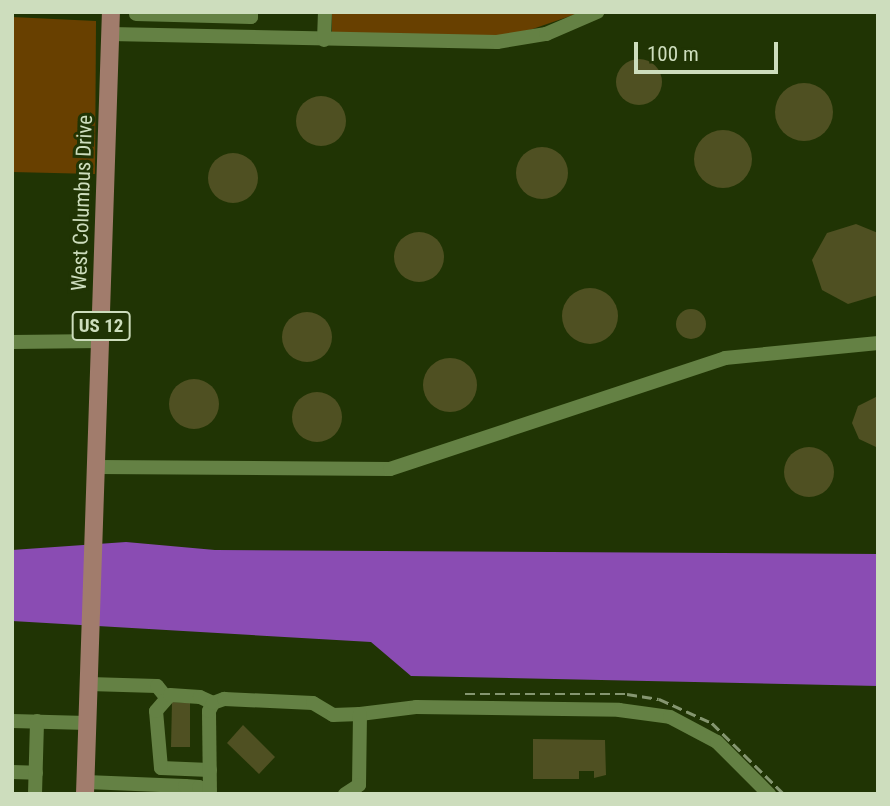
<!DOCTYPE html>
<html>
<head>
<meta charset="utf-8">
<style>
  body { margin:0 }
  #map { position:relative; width:890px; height:806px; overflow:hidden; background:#203404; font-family:"Roboto Condensed",sans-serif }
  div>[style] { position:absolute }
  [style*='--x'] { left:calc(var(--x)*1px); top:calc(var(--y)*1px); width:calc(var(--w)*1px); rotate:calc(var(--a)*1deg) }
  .green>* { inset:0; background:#684000 }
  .water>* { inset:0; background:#8a4cb3 }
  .building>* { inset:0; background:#4f5022 }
  .round { border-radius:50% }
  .minor>* { height:14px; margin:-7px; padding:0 7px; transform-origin:7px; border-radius:7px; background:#648144 }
  .major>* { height:18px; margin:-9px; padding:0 9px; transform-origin:9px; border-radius:9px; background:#a17c6c }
  .rail>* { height:2.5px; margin-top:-1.25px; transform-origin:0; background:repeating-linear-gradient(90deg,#859670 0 10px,transparent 0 15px) }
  span { translate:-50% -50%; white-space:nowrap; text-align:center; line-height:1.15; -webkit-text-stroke:6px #203404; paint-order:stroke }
  .shield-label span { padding:2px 5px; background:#203404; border:2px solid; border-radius:5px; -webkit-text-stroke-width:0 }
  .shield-label { font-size:19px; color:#cdddbd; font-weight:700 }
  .street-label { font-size:21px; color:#cdddbd }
  .frame { position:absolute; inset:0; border:14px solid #cdddbd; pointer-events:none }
  .scale { position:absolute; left:634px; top:42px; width:144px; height:32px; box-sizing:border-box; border:4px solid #cdddbd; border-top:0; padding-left:9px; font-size:21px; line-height:24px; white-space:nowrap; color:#cdddbd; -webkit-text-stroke:5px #203404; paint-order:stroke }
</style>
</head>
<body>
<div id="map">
  <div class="green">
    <i style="clip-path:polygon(332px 12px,582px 12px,518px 34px,478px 37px,332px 35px)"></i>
    <i style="clip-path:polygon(12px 17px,96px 21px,95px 174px,12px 172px)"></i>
  </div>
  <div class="water">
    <i style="clip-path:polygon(126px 542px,215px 550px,878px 554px,878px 686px,411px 676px,371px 642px,12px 621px,12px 550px)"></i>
  </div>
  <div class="building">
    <i class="round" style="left:616px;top:59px;width:46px;height:46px"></i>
    <i class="round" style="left:775px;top:83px;width:58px;height:58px"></i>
    <i class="round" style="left:296px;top:96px;width:50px;height:50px"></i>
    <i class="round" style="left:694px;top:130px;width:58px;height:58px"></i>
    <i class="round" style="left:516px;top:147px;width:52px;height:52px"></i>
    <i class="round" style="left:208px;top:153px;width:50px;height:50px"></i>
    <i style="clip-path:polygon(856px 224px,878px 233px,878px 295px,848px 304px,822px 290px,812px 260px,827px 233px)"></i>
    <i class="round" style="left:394px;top:232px;width:50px;height:50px"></i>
    <i class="round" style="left:562px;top:288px;width:56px;height:56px"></i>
    <i class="round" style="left:676px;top:309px;width:30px;height:30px"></i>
    <i class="round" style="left:282px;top:312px;width:50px;height:50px"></i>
    <i class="round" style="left:423px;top:358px;width:54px;height:54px"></i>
    <i class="round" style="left:169px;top:379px;width:50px;height:50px"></i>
    <i class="round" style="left:292px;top:392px;width:50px;height:50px"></i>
    <i style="clip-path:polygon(878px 396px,878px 447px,876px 447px,859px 439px,852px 423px,858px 406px)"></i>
    <i class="round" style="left:784px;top:447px;width:50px;height:50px"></i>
    <i style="clip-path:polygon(172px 702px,190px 703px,190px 747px,171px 747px)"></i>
    <i style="clip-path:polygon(243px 725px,275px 757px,259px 774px,227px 743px)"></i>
    <i style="clip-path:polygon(533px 739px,605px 740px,606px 775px,594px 778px,594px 771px,579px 771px,579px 779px,533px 779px)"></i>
  </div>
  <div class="minor">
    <i style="--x:136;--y:14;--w:115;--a:1.5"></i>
    <i style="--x:251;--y:17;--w:5;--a:-90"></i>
    <i style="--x:110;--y:34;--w:387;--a:1.2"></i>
    <i style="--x:497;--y:42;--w:50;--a:-9.3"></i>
    <i style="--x:546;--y:34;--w:56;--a:-23.3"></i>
    <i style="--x:324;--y:40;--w:28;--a:-88"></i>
    <i style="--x:12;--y:342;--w:89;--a:-0.6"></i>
    <i style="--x:97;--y:467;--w:293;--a:0.4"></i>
    <i style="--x:390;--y:469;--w:353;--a:-18.3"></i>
    <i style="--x:725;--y:358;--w:154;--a:-5.6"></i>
    <i style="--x:89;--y:684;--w:68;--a:1.7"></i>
    <i style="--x:157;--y:686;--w:13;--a:51"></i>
    <i style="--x:360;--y:714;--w:56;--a:-7.1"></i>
    <i style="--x:416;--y:707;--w:203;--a:0.8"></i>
    <i style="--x:619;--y:710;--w:51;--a:7.8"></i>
    <i style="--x:670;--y:717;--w:53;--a:28"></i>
    <i style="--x:717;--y:742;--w:74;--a:45"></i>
    <i style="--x:12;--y:721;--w:75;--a:1.5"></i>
    <i style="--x:210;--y:770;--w:49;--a:-177.7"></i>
    <i style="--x:161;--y:768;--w:57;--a:-95"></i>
    <i style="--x:156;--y:711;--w:21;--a:-49"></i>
    <i style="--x:170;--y:695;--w:30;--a:4"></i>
    <i style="--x:200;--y:697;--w:14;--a:25"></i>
    <i style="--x:12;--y:772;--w:24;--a:2"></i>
    <i style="--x:86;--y:782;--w:99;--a:2.3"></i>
    <i style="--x:185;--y:786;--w:14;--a:4"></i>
    <i style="--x:199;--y:787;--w:11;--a:41"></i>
    <i style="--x:35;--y:794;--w:73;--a:-88.4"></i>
    <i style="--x:210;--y:794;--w:83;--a:-90.7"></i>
    <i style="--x:209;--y:711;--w:9;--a:-63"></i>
    <i style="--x:213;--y:703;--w:12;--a:-20"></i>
    <i style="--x:224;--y:699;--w:89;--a:2.6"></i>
    <i style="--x:313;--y:703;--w:23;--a:31"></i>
    <i style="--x:333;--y:715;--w:27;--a:-2"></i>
    <i style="--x:360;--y:714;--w:71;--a:90.8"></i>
    <i style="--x:359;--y:785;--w:17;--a:147"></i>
  </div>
  <div class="major">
    <i style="--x:85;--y:794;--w:782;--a:-88.1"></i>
  </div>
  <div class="rail">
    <i style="--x:465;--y:694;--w:162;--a:0"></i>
    <i style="--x:627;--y:694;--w:32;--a:9"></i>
    <i style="--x:659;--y:699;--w:58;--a:24.4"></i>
    <i style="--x:712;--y:723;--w:101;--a:44.6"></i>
  </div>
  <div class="shield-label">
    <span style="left:101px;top:326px">US 12</span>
  </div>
  <div class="street-label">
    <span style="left:82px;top:203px;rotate:-88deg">West Columbus Drive</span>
  </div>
  <div class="frame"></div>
  <div class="scale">100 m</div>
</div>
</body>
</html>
